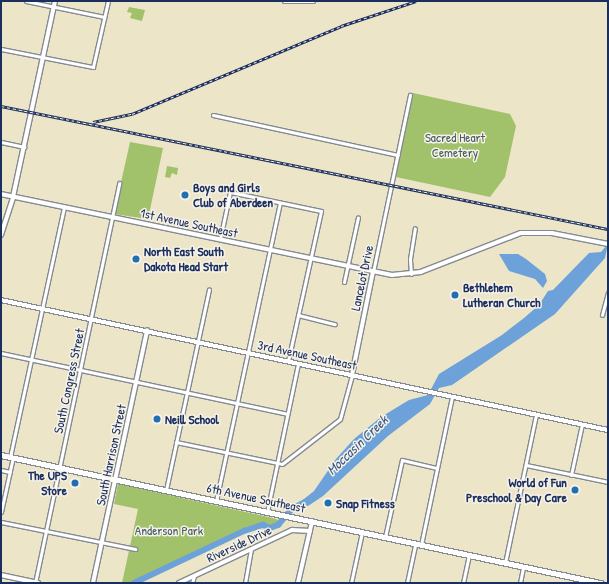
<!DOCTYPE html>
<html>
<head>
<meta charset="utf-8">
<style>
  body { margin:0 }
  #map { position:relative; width:609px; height:584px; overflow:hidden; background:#ede5c8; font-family:"Patrick Hand",sans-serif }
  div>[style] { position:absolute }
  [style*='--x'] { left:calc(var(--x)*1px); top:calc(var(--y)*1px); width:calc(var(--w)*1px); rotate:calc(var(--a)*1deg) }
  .green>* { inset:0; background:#a1c16a }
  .water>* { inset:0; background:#6da1d9 }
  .river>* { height:5.5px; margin:-2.75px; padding:0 2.75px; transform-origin:2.75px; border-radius:2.75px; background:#6da1d9 }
  .roads { filter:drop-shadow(1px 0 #848a93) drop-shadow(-1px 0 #848a93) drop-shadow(0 1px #848a93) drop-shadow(0 -1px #848a93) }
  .minor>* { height:3px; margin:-1.5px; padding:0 1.5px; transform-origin:1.5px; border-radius:1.5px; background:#fff }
  .tertiary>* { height:3.5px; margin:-1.75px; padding:0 1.75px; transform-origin:1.75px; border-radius:1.75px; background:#fff }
  .trunk>* { height:4.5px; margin:-2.25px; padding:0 2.25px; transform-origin:2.25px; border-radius:2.25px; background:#fff }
  .rail>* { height:2.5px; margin-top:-1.25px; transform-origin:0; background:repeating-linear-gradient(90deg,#f7f3e8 0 3px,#1b2f5e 0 6px); box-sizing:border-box; border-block:1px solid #1b2f5e }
  .dots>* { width:11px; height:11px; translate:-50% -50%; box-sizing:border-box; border:2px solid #f7f3e8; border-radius:50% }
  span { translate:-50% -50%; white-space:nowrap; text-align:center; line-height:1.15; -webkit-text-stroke:3px #f7f3e8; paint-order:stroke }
  .park-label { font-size:13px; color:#435b62 }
  .poi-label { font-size:13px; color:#1b2f5e; font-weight:700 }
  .left { translate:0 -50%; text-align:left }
  .right { translate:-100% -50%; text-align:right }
  .street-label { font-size:13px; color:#1b2f5e }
  .water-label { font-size:14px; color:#385789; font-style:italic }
  .frame { position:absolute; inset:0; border:2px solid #1b2f5e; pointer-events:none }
</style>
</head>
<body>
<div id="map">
  <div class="green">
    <i style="clip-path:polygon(129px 7px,145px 10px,142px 21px,130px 18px,132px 13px,127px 12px)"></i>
    <i style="clip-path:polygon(413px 93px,510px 114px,516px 126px,505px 177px,490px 197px,396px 177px)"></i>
    <i style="clip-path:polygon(130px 142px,163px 148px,148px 219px,114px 214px)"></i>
    <i style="clip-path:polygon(167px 166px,178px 168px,177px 175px,172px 173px,170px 178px,165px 177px)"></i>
    <i style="clip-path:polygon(118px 484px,273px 518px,281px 521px,270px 528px,263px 525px,244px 531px,134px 583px,122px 583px,138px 509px,114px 504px)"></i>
  </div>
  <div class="water">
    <i style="clip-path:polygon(608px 244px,605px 258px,555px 314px,452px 385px,439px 388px,430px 404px,388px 436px,323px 496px,308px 506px,299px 503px,314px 491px,336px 459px,354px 439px,381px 417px,409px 400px,428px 395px,439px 374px,502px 335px,524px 318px,539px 305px,548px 291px,553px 290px,589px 253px,601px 252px)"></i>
    <i style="clip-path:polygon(499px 254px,518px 254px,526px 259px,545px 274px,547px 281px,543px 288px,535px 279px,509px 271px)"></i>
  </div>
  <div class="river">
    <i style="--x:134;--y:583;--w:122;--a:-25.3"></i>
    <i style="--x:244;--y:531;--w:20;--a:-18"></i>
    <i style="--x:263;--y:525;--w:8;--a:23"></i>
    <i style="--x:270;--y:528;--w:9;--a:-21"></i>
    <i style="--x:278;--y:525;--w:21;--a:-49"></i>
    <i style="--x:292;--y:509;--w:15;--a:-28"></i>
  </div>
  <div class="roads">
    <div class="minor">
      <i style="--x:26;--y:1;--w:80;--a:11.6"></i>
      <i style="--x:284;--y:1;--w:29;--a:0"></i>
      <i style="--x:1;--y:49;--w:94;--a:11.1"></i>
      <i style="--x:93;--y:67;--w:68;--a:-77.2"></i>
      <i style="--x:213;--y:115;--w:189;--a:12.2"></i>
      <i style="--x:1;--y:142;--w:24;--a:12"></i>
      <i style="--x:220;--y:239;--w:48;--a:-78"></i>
      <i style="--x:230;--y:192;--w:93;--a:11.8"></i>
      <i style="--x:321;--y:211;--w:154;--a:102.4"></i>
      <i style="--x:373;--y:272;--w:181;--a:-78.2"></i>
      <i style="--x:411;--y:274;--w:15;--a:-94"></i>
      <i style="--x:410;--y:259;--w:31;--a:-81"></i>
      <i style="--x:344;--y:282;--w:66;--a:-77.8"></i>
      <i style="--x:298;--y:315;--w:38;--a:14"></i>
      <i style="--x:602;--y:315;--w:23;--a:-75"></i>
      <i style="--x:1;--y:353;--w:292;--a:12"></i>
      <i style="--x:176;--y:442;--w:108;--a:11.7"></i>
      <i style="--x:282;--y:464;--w:73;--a:-37.8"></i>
      <i style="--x:340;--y:419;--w:46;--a:-74.7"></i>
      <i style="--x:10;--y:457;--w:256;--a:-77.8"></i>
      <i style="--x:526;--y:465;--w:84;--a:11.7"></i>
      <i style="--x:1;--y:470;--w:9;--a:13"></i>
      <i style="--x:571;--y:475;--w:52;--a:-77.8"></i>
      <i style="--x:166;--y:490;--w:205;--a:-77.9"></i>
      <i style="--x:216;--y:501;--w:305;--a:-77.9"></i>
      <i style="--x:1;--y:512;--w:56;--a:-77.7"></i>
      <i style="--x:267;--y:512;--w:151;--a:-78.2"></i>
      <i style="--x:1;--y:522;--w:137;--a:11.4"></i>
      <i style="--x:385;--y:537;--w:79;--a:-77.6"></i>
      <i style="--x:402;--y:460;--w:36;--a:13"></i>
      <i style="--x:421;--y:545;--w:152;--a:-78.2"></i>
      <i style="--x:505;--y:563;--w:152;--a:-78.2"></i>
      <i style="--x:35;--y:583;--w:409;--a:-78.1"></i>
      <i style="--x:192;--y:583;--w:7;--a:-74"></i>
      <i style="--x:245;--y:583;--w:34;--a:-80"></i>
      <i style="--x:351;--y:583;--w:52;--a:-77.8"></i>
      <i style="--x:407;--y:583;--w:40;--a:-78"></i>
      <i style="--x:463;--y:583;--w:29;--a:-78"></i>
      <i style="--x:520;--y:583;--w:16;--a:-79"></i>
    </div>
    <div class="tertiary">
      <i style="--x:1;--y:194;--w:399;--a:11.7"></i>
      <i style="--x:392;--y:275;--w:29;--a:-6"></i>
      <i style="--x:421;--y:272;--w:107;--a:-21.3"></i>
      <i style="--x:521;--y:233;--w:31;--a:0"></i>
      <i style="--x:552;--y:233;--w:57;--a:11.1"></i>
      <i style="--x:1;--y:235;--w:40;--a:-72"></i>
      <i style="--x:13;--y:197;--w:200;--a:-77.9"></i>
      <i style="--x:1;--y:300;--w:621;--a:12.09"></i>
      <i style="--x:352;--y:375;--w:105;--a:-78.5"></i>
      <i style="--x:1;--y:575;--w:38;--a:12"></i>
      <i style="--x:93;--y:583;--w:258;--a:-77.9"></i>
      <i style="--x:179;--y:583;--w:125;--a:-25.1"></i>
      <i style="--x:292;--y:530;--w:18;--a:3"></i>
      <i style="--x:298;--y:583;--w:63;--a:-77.1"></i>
    </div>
    <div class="trunk">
      <i style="--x:1;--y:455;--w:613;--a:12.06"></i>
    </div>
  </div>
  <div class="rail">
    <i style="--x:1;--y:106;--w:619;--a:11.46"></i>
    <i style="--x:93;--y:122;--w:40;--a:-12"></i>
    <i style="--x:132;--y:114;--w:227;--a:-22.8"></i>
    <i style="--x:341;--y:26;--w:79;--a:-18.4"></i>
  </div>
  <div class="dots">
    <i style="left:185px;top:195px;background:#1f6fb2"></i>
    <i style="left:136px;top:259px;background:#1f6fb2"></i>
    <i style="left:455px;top:295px;background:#1f6fb2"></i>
    <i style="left:157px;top:419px;background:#1f6fb2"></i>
    <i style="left:75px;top:483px;background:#1f6fb2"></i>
    <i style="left:575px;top:490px;background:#1f6fb2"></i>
    <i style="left:328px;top:503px;background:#1f6fb2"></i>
  </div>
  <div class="park-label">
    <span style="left:455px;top:145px">Sacred Heart<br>Cemetery</span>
    <span style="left:169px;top:530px">Anderson Park</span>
  </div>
  <div class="poi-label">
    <span class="left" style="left:193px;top:195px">Boys and Girls<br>Club of Aberdeen</span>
    <span class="left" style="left:144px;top:259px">North East South<br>Dakota Head Start</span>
    <span class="left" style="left:463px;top:295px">Bethlehem<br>Lutheran Church</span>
    <span class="left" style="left:165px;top:419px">Neill School</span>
    <span class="right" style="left:67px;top:483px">The UPS<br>Store</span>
    <span class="right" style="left:567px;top:490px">World of Fun<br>Preschool &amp; Day Care</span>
    <span class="left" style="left:336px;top:503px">Snap Fitness</span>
  </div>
  <div class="street-label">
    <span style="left:189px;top:223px;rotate:12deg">1st Avenue Southeast</span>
    <span style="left:362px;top:278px;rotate:-78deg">Lancelot Drive</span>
    <span style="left:307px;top:355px;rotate:12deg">3rd Avenue Southeast</span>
    <span style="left:69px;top:381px;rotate:-78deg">South Congress Street</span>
    <span style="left:111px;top:455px;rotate:-78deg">South Harrison Street</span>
    <span style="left:256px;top:498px;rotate:12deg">6th Avenue Southeast</span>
    <span style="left:239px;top:544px;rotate:-25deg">Riverside Drive</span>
  </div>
  <div class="water-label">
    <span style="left:357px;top:445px;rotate:-44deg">Moccasin Creek</span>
  </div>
  <div class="frame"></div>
</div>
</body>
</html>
